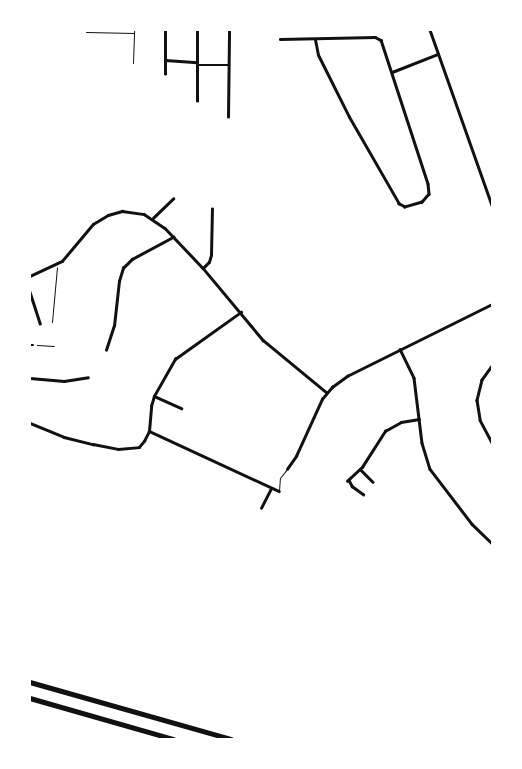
<!DOCTYPE html>
<html>
<head>
<meta charset="utf-8">
<style>
  body { margin:0 }
  #map { position:relative; width:522px; height:769px; overflow:hidden; background:#fff; font-family:Lato,sans-serif }
  div>[style] { position:absolute }
  [style*='--x'] { left:calc(var(--x)*1px); top:calc(var(--y)*1px); width:calc(var(--w)*1px); rotate:calc(var(--a)*1deg) }
  .path>* { height:1px; margin:-0.5px; padding:0 0.5px; transform-origin:0.5px; border-radius:0.5px; background:#111 }
  .service>* { height:1px; margin:-0.5px; padding:0 0.5px; transform-origin:0.5px; border-radius:0.5px; background:#111 }
  .minor>* { height:2.5px; margin:-1.25px; padding:0 1.25px; transform-origin:1.25px; border-radius:1.25px; background:#111 }
  .motorway>* { height:4.5px; margin:-2.25px; padding:0 2.25px; transform-origin:2.25px; border-radius:2.25px; background:#111 }
  span { translate:-50% -50%; white-space:nowrap; text-align:center; line-height:1.15; -webkit-text-stroke:3.5px #fff; paint-order:stroke }
  .frame { position:absolute; inset:0; border:31px solid #fff; pointer-events:none }
</style>
</head>
<body>
<div id="map">
  <div class="path">
    <i style="--x:86;--y:32;--w:48;--a:1.2"></i>
    <i style="--x:133;--y:63;--w:33;--a:-88"></i>
    <i style="--x:52;--y:322;--w:55;--a:-84.8"></i>
    <i style="--x:37;--y:345;--w:17;--a:3"></i>
  </div>
  <div class="service">
    <i style="--x:279;--y:491;--w:13;--a:-86"></i>
    <i style="--x:280;--y:478;--w:11;--a:-52"></i>
  </div>
  <div class="minor">
    <i style="--x:430;--y:30;--w:186;--a:70.5"></i>
    <i style="--x:280;--y:39;--w:95;--a:-1.2"></i>
    <i style="--x:375;--y:37;--w:7;--a:27"></i>
    <i style="--x:381;--y:40;--w:151;--a:71.9"></i>
    <i style="--x:428;--y:184;--w:10;--a:84"></i>
    <i style="--x:429;--y:194;--w:11;--a:131"></i>
    <i style="--x:422;--y:202;--w:18;--a:164"></i>
    <i style="--x:405;--y:207;--w:7;--a:-153"></i>
    <i style="--x:399;--y:204;--w:100;--a:-119.9"></i>
    <i style="--x:349;--y:117;--w:69;--a:-116.6"></i>
    <i style="--x:318;--y:55;--w:15;--a:-101"></i>
    <i style="--x:165;--y:60;--w:32;--a:4"></i>
    <i style="--x:197;--y:65;--w:31;--a:0"></i>
    <i style="--x:392;--y:72;--w:49;--a:-21.4"></i>
    <i style="--x:165;--y:74;--w:44;--a:-90"></i>
    <i style="--x:197;--y:101;--w:71;--a:-90"></i>
    <i style="--x:228;--y:117;--w:87;--a:-89.3"></i>
    <i style="--x:153;--y:218;--w:28;--a:-44"></i>
    <i style="--x:203;--y:268;--w:8;--a:-45"></i>
    <i style="--x:209;--y:262;--w:7;--a:-74"></i>
    <i style="--x:211;--y:255;--w:46;--a:-88.8"></i>
    <i style="--x:30;--y:276;--w:35;--a:-25"></i>
    <i style="--x:62;--y:261;--w:48;--a:-50"></i>
    <i style="--x:93;--y:224;--w:17;--a:-31"></i>
    <i style="--x:108;--y:215;--w:15;--a:-16"></i>
    <i style="--x:122;--y:211;--w:22;--a:8"></i>
    <i style="--x:144;--y:214;--w:25;--a:34"></i>
    <i style="--x:165;--y:228;--w:55;--a:46.5"></i>
    <i style="--x:203;--y:268;--w:94;--a:50.2"></i>
    <i style="--x:263;--y:340;--w:82;--a:39.5"></i>
    <i style="--x:30;--y:292;--w:33;--a:72"></i>
    <i style="--x:30;--y:345;--w:3;--a:0"></i>
    <i style="--x:400;--y:349;--w:32;--a:64"></i>
    <i style="--x:414;--y:378;--w:65;--a:83"></i>
    <i style="--x:422;--y:443;--w:27;--a:73"></i>
    <i style="--x:430;--y:469;--w:69;--a:52.6"></i>
    <i style="--x:472;--y:524;--w:28;--a:44"></i>
    <i style="--x:106;--y:350;--w:25;--a:-72"></i>
    <i style="--x:114;--y:326;--w:45;--a:-83.7"></i>
    <i style="--x:119;--y:281;--w:14;--a:-73"></i>
    <i style="--x:123;--y:268;--w:13;--a:-45"></i>
    <i style="--x:132;--y:259;--w:47;--a:-28.2"></i>
    <i style="--x:492;--y:366;--w:17;--a:126"></i>
    <i style="--x:482;--y:380;--w:21;--a:104"></i>
    <i style="--x:477;--y:400;--w:20;--a:81"></i>
    <i style="--x:480;--y:420;--w:26;--a:62"></i>
    <i style="--x:30;--y:378;--w:34;--a:5"></i>
    <i style="--x:64;--y:381;--w:24;--a:-9"></i>
    <i style="--x:154;--y:396;--w:30;--a:24"></i>
    <i style="--x:30;--y:423;--w:37;--a:22"></i>
    <i style="--x:64;--y:437;--w:30;--a:14"></i>
    <i style="--x:93;--y:444;--w:25;--a:11"></i>
    <i style="--x:118;--y:449;--w:21;--a:-5"></i>
    <i style="--x:139;--y:447;--w:8;--a:-50"></i>
    <i style="--x:144;--y:441;--w:11;--a:-63"></i>
    <i style="--x:149;--y:431;--w:25;--a:-85"></i>
    <i style="--x:151;--y:406;--w:10;--a:-73"></i>
    <i style="--x:154;--y:396;--w:43;--a:-60.4"></i>
    <i style="--x:175;--y:359;--w:81;--a:-35.5"></i>
    <i style="--x:149;--y:431;--w:143;--a:24.8"></i>
    <i style="--x:287;--y:469;--w:16;--a:-55"></i>
    <i style="--x:296;--y:456;--w:63;--a:-65.5"></i>
    <i style="--x:322;--y:399;--w:16;--a:-50"></i>
    <i style="--x:332;--y:387;--w:19;--a:-36"></i>
    <i style="--x:347;--y:376;--w:162;--a:-26.4"></i>
    <i style="--x:360;--y:469;--w:18;--a:45"></i>
    <i style="--x:349;--y:480;--w:7;--a:63"></i>
    <i style="--x:352;--y:486;--w:14;--a:36"></i>
    <i style="--x:347;--y:481;--w:21;--a:-43"></i>
    <i style="--x:362;--y:467;--w:43;--a:-57.4"></i>
    <i style="--x:385;--y:431;--w:18;--a:-29"></i>
    <i style="--x:401;--y:422;--w:18;--a:-9"></i>
    <i style="--x:261;--y:508;--w:22;--a:-63"></i>
  </div>
  <div class="motorway">
    <i style="--x:30;--y:682;--w:209;--a:15.8"></i>
    <i style="--x:30;--y:698;--w:149;--a:16"></i>
  </div>
  <div class="frame"></div>
</div>
</body>
</html>
